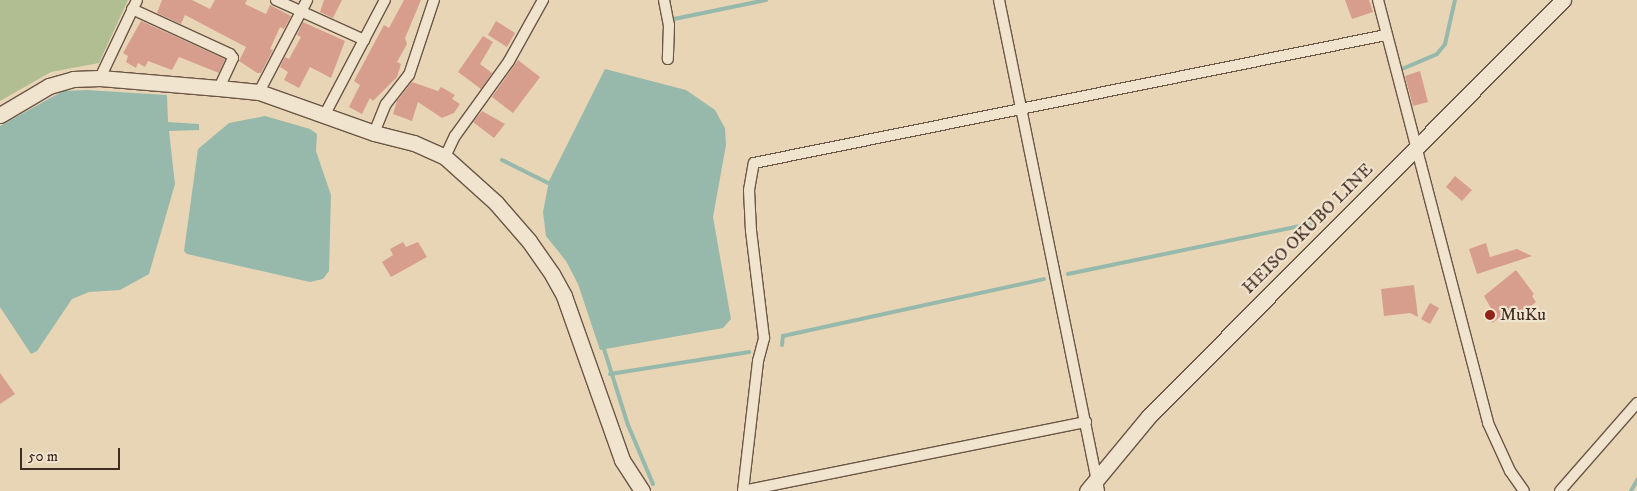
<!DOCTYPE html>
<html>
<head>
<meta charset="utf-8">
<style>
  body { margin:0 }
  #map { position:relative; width:1637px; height:491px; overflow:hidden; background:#e8d5b5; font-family:"IM FELL DW Pica",serif }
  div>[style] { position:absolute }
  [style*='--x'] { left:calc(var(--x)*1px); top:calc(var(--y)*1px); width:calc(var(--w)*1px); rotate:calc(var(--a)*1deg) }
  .green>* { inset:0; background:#b1be91 }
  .water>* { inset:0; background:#97b9ab }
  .stream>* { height:4px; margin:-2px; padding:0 2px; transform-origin:2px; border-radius:2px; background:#97b9ab }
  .building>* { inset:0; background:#d79d8d }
  .roads { filter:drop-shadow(1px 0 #6b5647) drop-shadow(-1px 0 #6b5647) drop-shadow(0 1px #6b5647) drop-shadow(0 -1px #6b5647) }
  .street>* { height:10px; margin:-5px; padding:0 5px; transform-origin:5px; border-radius:5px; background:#f0e4cf }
  .secondary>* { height:15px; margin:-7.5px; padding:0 7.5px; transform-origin:7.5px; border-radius:7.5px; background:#f0e4cf }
  .dots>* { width:14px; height:14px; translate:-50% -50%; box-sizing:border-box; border:2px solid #f0e4cf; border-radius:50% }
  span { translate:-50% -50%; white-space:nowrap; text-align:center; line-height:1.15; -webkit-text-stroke:4.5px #f0e4cf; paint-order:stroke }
  .street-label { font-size:18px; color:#412c22 }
  .poi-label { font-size:18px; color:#412c22 }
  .left { translate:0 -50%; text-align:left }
  .scale { position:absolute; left:20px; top:448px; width:100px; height:22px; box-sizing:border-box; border:2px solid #412c22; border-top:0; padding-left:6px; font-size:15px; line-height:18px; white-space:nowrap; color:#412c22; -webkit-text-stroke:4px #f0e4cf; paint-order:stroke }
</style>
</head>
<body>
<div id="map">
  <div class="green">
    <i style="clip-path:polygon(0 0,128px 0,99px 63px,51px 72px,0 101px)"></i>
  </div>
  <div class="water">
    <i style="clip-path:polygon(605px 69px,686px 90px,715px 110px,725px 128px,726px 145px,713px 217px,731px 319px,723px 328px,600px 350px,578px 284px,566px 261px,546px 236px,543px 212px,549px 181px)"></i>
    <i style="clip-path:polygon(87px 90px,167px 95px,168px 122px,199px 124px,199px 130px,169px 131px,175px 184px,149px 274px,120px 290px,89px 292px,72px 299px,37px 351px,31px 354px,0 307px,0 126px,63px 91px)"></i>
    <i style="clip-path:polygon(265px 116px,310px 129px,317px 134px,316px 151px,331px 195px,329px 271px,323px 279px,310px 282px,187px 254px,184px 251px,198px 149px,229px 123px)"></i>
  </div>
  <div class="stream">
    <i style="--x:674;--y:19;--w:94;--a:-11.7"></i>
    <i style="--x:1402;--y:69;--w:38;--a:-23"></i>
    <i style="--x:1437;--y:54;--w:13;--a:-51"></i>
    <i style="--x:1445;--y:44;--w:45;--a:-77.2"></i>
    <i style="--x:502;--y:160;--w:51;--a:26.6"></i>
    <i style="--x:1068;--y:274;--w:261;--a:-11.7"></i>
    <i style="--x:782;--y:345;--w:9;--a:-84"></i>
    <i style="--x:783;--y:336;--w:267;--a:-12.3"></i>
    <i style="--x:604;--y:349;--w:80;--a:72.5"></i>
    <i style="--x:628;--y:425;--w:64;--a:67"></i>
    <i style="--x:610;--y:374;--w:141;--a:-9"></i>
    <i style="--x:1631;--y:491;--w:13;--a:-61"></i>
  </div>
  <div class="building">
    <i style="clip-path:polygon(162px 0,192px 0,210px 9px,215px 0,247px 0,245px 4px,266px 14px,270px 5px,291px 16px,284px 29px,280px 27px,270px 49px,273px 50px,261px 73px,257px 73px,239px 61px,246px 47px,185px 15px,181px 24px,157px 13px)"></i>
    <i style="clip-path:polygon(324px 0,342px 0,333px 18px,320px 12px)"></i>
    <i style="clip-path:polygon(404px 0,421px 0,405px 38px,407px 44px,397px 62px,401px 64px,397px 77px,373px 101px,370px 98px,362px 114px,349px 107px,360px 85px,354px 81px,384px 25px,389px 28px)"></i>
    <i style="clip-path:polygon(1345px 0,1369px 0,1373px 12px,1352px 19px)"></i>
    <i style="clip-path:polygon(141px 21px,225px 59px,219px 73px,179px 57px,172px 70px,148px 61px,145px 67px,138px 63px,136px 68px,126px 62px,128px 56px,123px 53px)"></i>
    <i style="clip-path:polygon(496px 21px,515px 33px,507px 47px,488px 35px)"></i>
    <i style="clip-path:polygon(303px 22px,345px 41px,331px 78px,310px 67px,299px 88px,284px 80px,288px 72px,280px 67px,285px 57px,289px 59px,301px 37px,297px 35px)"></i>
    <i style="clip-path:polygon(483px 36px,493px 42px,480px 64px,492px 73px,481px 89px,458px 72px)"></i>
    <i style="clip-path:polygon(518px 60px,540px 77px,513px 113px,492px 97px)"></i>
    <i style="clip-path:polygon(1420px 71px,1428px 102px,1413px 106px,1405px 76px)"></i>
    <i style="clip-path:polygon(412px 82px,438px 91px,441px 87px,455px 95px,452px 99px,460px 104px,454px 113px,442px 118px,418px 102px,412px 121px,393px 114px,397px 101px)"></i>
    <i style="clip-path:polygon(482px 111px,505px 124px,494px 138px,473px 122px)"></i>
    <i style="clip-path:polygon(1455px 176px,1472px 190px,1462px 201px,1446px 187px)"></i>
    <i style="clip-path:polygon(403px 242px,406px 247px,418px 242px,427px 257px,391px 277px,382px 262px,393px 255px,390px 249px)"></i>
    <i style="clip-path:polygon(1486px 243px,1490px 257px,1517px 249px,1532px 256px,1477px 274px,1469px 249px)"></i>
    <i style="clip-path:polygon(1516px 270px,1534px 294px,1532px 296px,1536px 302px,1516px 318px,1510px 319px,1506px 313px,1492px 323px,1486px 314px,1492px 310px,1484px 296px)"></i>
    <i style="clip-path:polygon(1414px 285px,1418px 317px,1410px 313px,1384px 316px,1381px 289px)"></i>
    <i style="clip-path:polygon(1430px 303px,1439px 308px,1430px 324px,1421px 319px)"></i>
    <i style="clip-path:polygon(0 373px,15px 394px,0 404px)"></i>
  </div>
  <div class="roads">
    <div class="street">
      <i style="--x:276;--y:0;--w:97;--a:24.4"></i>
      <i style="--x:664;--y:0;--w:25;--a:79"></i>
      <i style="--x:669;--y:25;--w:34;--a:92"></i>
      <i style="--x:999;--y:0;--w:501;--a:78.49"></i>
      <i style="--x:1378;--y:0;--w:437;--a:75.4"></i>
      <i style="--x:1488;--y:423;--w:53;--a:65.4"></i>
      <i style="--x:1510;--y:471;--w:24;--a:55"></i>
      <i style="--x:132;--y:9;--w:108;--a:24.7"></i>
      <i style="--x:230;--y:54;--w:5;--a:53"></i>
      <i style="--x:233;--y:58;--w:33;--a:115"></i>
      <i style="--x:100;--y:78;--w:86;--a:-64.6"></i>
      <i style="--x:259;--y:92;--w:104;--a:-62.4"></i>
      <i style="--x:324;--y:116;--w:131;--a:-62.3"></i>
      <i style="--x:374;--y:133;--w:31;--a:-68"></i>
      <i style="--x:386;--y:104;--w:37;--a:-52"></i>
      <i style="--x:409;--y:75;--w:79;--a:-71.6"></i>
      <i style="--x:445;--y:157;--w:23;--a:-65"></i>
      <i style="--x:455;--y:136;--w:92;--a:-54.2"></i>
      <i style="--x:509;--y:61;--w:70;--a:-60.9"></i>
      <i style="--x:743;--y:491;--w:131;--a:-83.4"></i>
      <i style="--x:758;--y:361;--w:24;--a:-75"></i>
      <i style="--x:764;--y:338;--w:108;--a:-96.9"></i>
      <i style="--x:751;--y:231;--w:41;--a:-92.8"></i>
      <i style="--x:749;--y:190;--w:27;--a:-80"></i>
      <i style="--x:754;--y:163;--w:645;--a:-11.45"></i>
      <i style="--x:743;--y:491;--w:350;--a:-11.4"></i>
      <i style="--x:1560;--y:491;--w:117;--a:-48.8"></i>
    </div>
    <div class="secondary">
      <i style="--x:0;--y:115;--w:57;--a:-30.6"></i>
      <i style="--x:49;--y:86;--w:25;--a:-16"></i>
      <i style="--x:73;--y:79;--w:27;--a:-2"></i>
      <i style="--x:100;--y:78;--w:119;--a:4.8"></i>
      <i style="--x:219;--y:88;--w:40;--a:5.7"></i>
      <i style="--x:259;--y:92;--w:122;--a:19.6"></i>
      <i style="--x:374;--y:133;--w:41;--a:14"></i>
      <i style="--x:414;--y:143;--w:34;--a:24"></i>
      <i style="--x:445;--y:157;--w:69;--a:42"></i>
      <i style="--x:496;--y:203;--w:50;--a:49"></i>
      <i style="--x:529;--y:241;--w:40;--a:55.1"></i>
      <i style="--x:552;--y:274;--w:25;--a:61"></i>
      <i style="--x:564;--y:296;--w:174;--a:70.5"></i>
      <i style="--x:622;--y:460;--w:37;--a:57"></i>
      <i style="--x:1087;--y:491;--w:97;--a:-50.4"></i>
      <i style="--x:1149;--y:416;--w:587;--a:-45.14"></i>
    </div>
  </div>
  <div class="dots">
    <i style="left:1490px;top:315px;background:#8f2418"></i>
  </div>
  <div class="street-label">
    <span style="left:1308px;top:229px;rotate:-45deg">HEISO OKUBO LINE</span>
  </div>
  <div class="poi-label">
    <span class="left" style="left:1500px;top:315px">MuKu</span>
  </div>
  <div class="scale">50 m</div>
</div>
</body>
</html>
